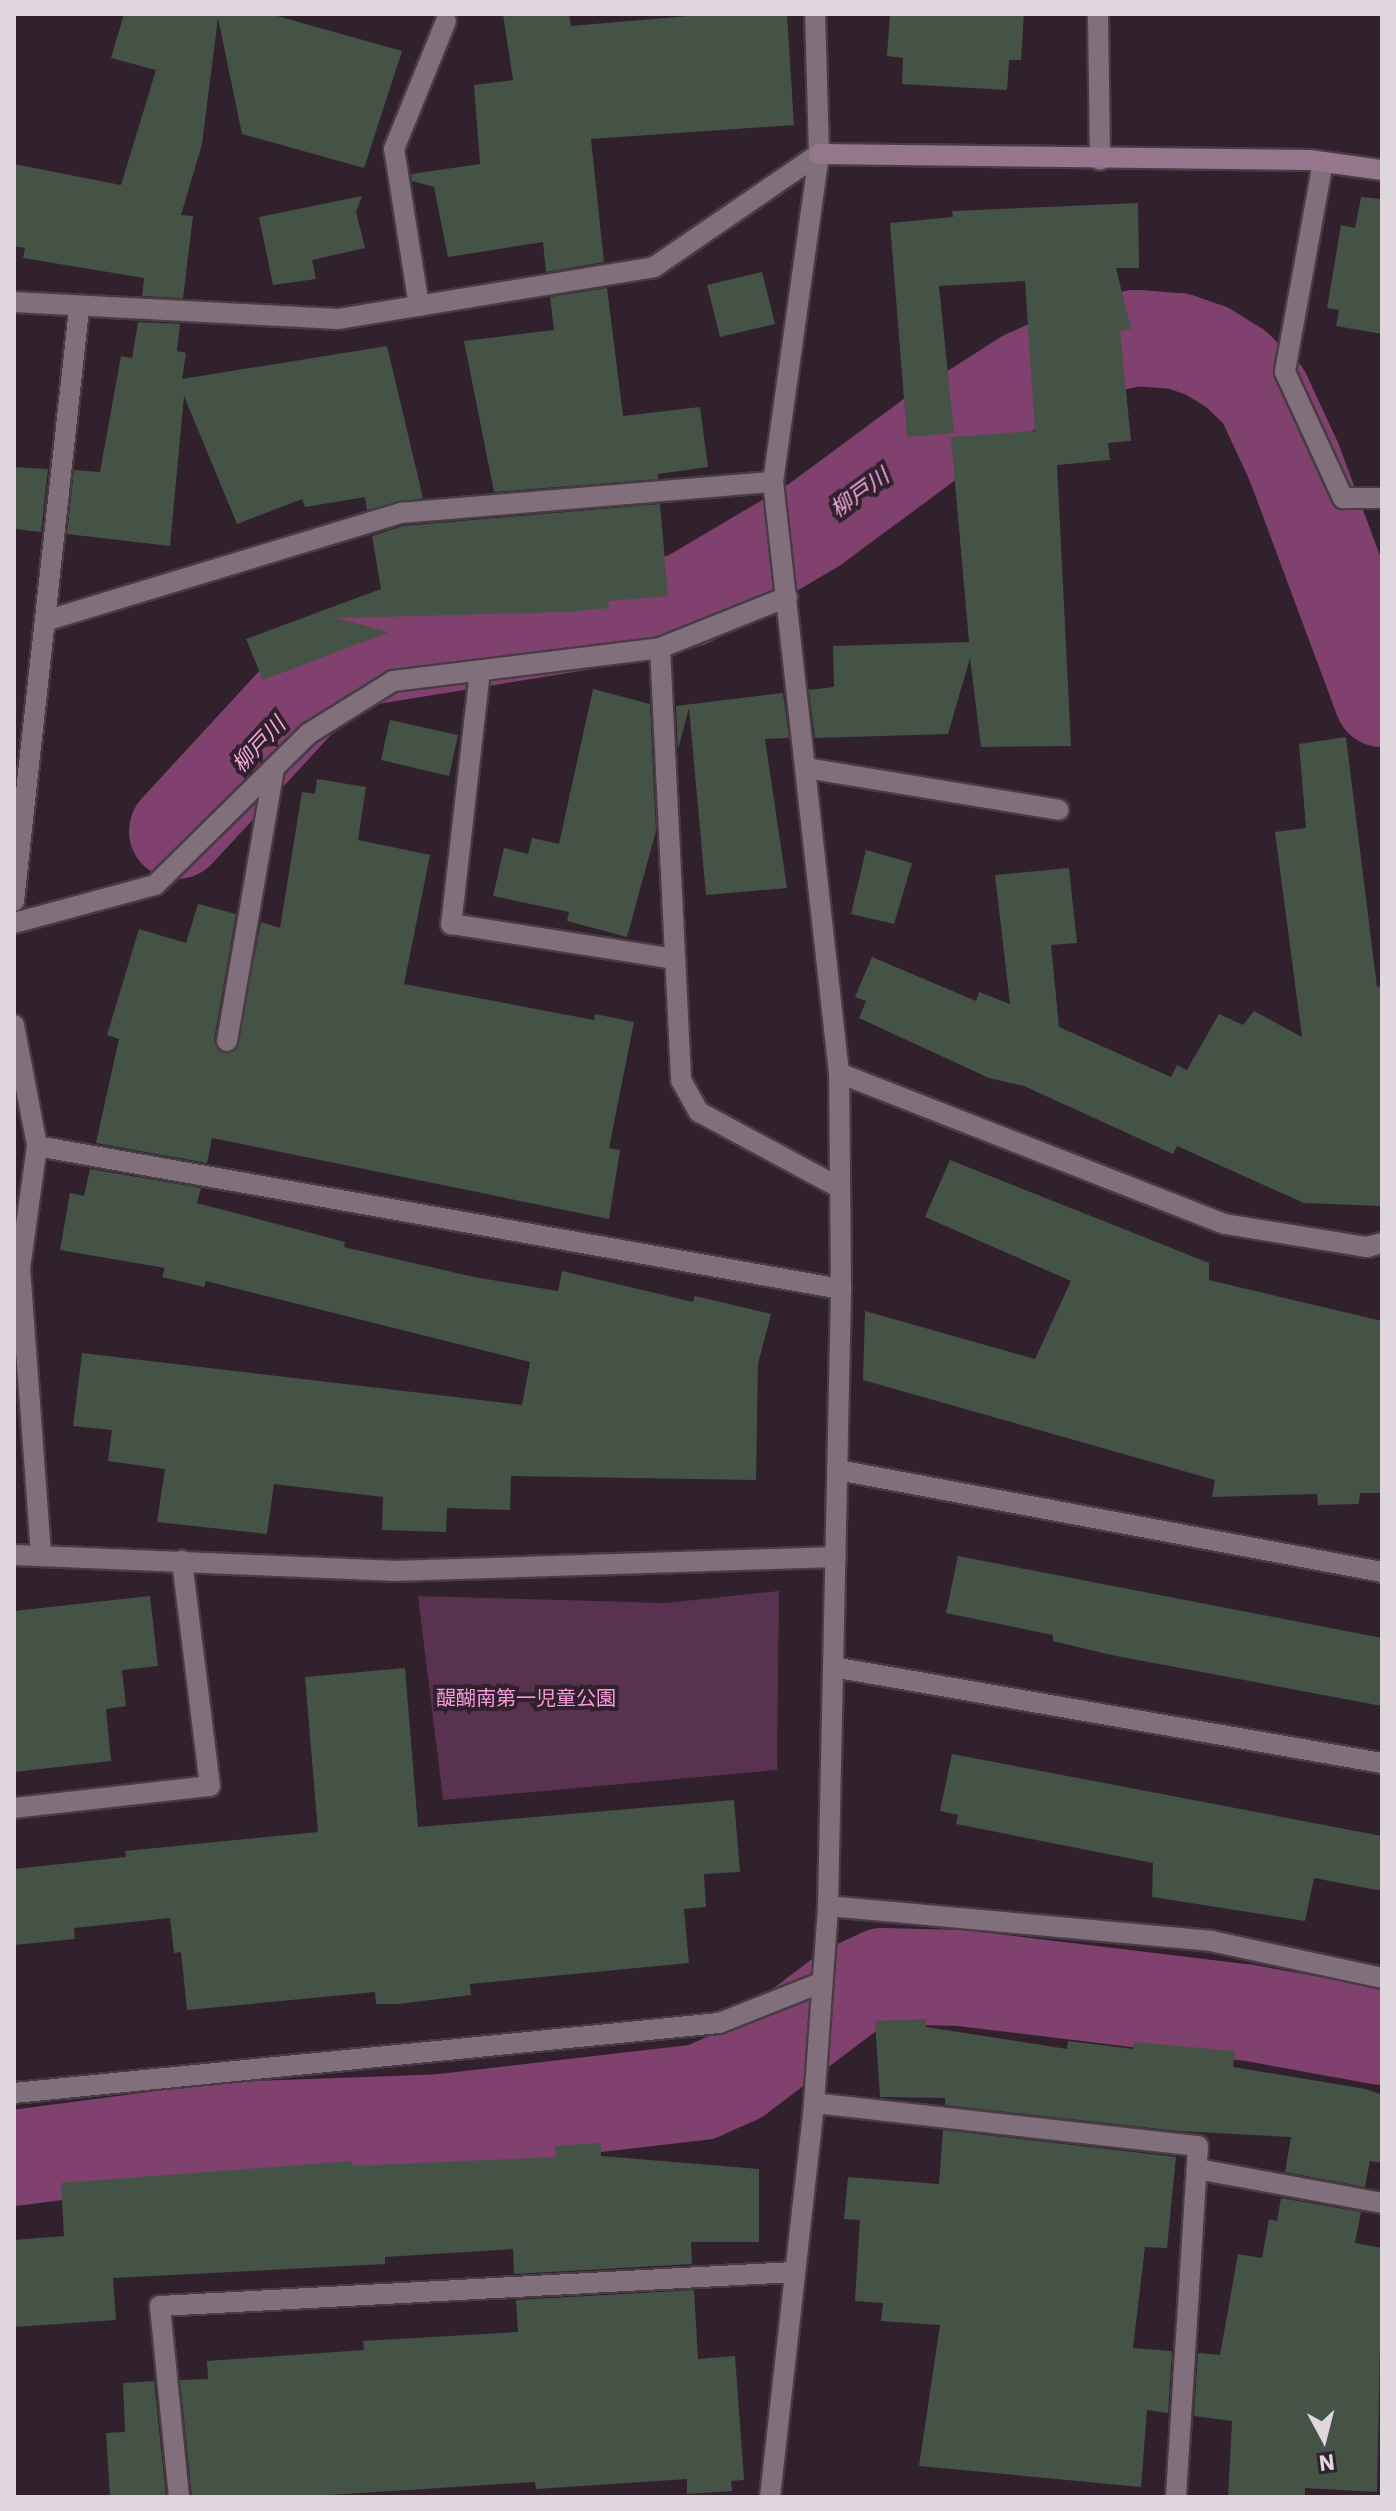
<!DOCTYPE html>
<html>
<head>
<meta charset="utf-8">
<style>
  body { margin:0 }
  #map { position:relative; width:1396px; height:2511px; overflow:hidden; background:#30212c; font-family:"IBM Plex Sans","Noto Sans JP",sans-serif }
  div>[style] { position:absolute }
  [style*='--x'] { left:calc(var(--x)*1px); top:calc(var(--y)*1px); width:calc(var(--w)*1px); rotate:calc(var(--a)*1deg) }
  .green>* { inset:0; background:#58324e }
  .river>* { height:96px; margin:-48px; padding:0 48px; transform-origin:48px; border-radius:48px; background:#80416f }
  .building>* { inset:0; background:#445346 }
  .roads { filter:drop-shadow(2px 0 #483c44) drop-shadow(-2px 0 #483c44) drop-shadow(0 2px #483c44) drop-shadow(0 -2px #483c44) }
  .lane>* { height:20px; margin:-10px; padding:0 10px; transform-origin:10px; border-radius:10px; background:#816f7b }
  .street>* { height:20px; margin:-10px; padding:0 10px; transform-origin:10px; border-radius:10px; background:#816f7b }
  .secondary>* { height:20px; margin:-10px; padding:0 10px; transform-origin:10px; border-radius:10px; background:#95768c }
  span { translate:-50% -50%; white-space:nowrap; text-align:center; line-height:1.15; -webkit-text-stroke:8px #30212c; paint-order:stroke }
  .park-label { font-size:20px; color:#f89bde }
  .water-label { font-size:22px; color:#f5aadf; font-style:italic }
  .frame { position:absolute; inset:0; border:16px solid #e0d6dd; pointer-events:none }
  .north { position:absolute; left:1284px; top:2399px; width:80px; height:80px; -webkit-text-stroke:6px #30212c; paint-order:stroke; rotate:173deg; font-size:22px; font-weight:700; line-height:32px; text-align:center; color:#e0d6dd }
  .north::after { content:''; display:block; margin:auto; width:28px; height:36px; background:#e0d6dd; clip-path:polygon(50% 0,100% 100%,50% 72%,0 100%) }
</style>
</head>
<body>
<div id="map">
  <div class="green">
    <i style="clip-path:polygon(779px 1591px,777px 1770px,443px 1800px,418px 1596px,665px 1603px)"></i>
  </div>
  <div class="river">
    <i style="--x:177;--y:831;--w:193;--a:-47.3"></i>
    <i style="--x:308;--y:689;--w:46;--a:-37.9"></i>
    <i style="--x:344;--y:661;--w:315;--a:-9.3"></i>
    <i style="--x:655;--y:610;--w:36;--a:-18"></i>
    <i style="--x:689;--y:599;--w:145;--a:-30.6"></i>
    <i style="--x:814;--y:525;--w:148;--a:-36.5"></i>
    <i style="--x:933;--y:437;--w:110;--a:-32.4"></i>
    <i style="--x:1026;--y:378;--w:76;--a:-24.2"></i>
    <i style="--x:1095;--y:347;--w:42;--a:-12.4"></i>
    <i style="--x:1136;--y:338;--w:42;--a:4.1"></i>
    <i style="--x:1178;--y:341;--w:31;--a:19"></i>
    <i style="--x:1207;--y:351;--w:34;--a:32"></i>
    <i style="--x:1236;--y:369;--w:37;--a:44"></i>
    <i style="--x:1263;--y:395;--w:74;--a:65.2"></i>
    <i style="--x:1294;--y:462;--w:253;--a:69.6"></i>
    <i style="--x:14;--y:2158;--w:216;--a:-7.5"></i>
    <i style="--x:228;--y:2130;--w:214;--a:-2.1"></i>
    <i style="--x:442;--y:2122;--w:261;--a:-6.6"></i>
    <i style="--x:701;--y:2092;--w:39;--a:-24"></i>
    <i style="--x:737;--y:2076;--w:139;--a:-37.1"></i>
    <i style="--x:848;--y:1992;--w:38;--a:-25"></i>
    <i style="--x:883;--y:1976;--w:78;--a:1.5"></i>
    <i style="--x:961;--y:1978;--w:285;--a:6.9"></i>
    <i style="--x:1244;--y:2012;--w:140;--a:10.3"></i>
  </div>
  <div class="building">
    <i style="clip-path:polygon(124px 14px,270px 14px,402px 51px,364px 168px,242px 134px,218px 18px,202px 144px,181px 215px,193px 216px,183px 298px,142px 296px,144px 278px,23px 258px,25px 248px,14px 246px,14px 164px,121px 185px,156px 70px,111px 58px)"></i>
    <i style="clip-path:polygon(503px 14px,569px 14px,571px 26px,711px 14px,787px 14px,794px 125px,591px 139px,604px 262px,546px 272px,543px 242px,448px 257px,434px 187px,412px 181px,411px 174px,480px 164px,474px 85px,513px 80px)"></i>
    <i style="clip-path:polygon(890px 14px,1024px 14px,1021px 60px,1009px 60px,1007px 90px,902px 84px,903px 58px,887px 56px)"></i>
    <i style="clip-path:polygon(362px 196px,356px 212px,365px 248px,312px 260px,316px 279px,273px 285px,259px 217px)"></i>
    <i style="clip-path:polygon(1361px 197px,1382px 199px,1382px 334px,1336px 326px,1339px 310px,1327px 308px,1341px 225px,1355px 228px)"></i>
    <i style="clip-path:polygon(1138px 203px,1139px 268px,1116px 268px,1131px 329px,1120px 331px,1131px 441px,1108px 443px,1110px 460px,1057px 465px,1071px 746px,981px 747px,970px 658px,948px 734px,815px 738px,809px 690px,834px 687px,833px 646px,969px 642px,951px 437px,1035px 431px,1025px 281px,939px 286px,954px 433px,907px 437px,890px 223px,953px 217px,952px 211px)"></i>
    <i style="clip-path:polygon(762px 272px,775px 324px,720px 337px,707px 285px)"></i>
    <i style="clip-path:polygon(607px 288px,623px 416px,700px 407px,708px 467px,658px 474px,658px 479px,494px 492px,464px 341px,554px 330px,550px 297px)"></i>
    <i style="clip-path:polygon(138px 322px,180px 324px,177px 351px,186px 353px,182px 379px,387px 346px,423px 498px,367px 510px,365px 497px,305px 507px,302px 499px,237px 524px,184px 396px,170px 546px,67px 534px,74px 470px,100px 472px,121px 356px,132px 358px)"></i>
    <i style="clip-path:polygon(14px 467px,48px 469px,41px 532px,14px 529px)"></i>
    <i style="clip-path:polygon(660px 504px,668px 596px,608px 601px,609px 608px,566px 612px,336px 618px,389px 632px,263px 680px,246px 639px,381px 589px,372px 536px,403px 526px)"></i>
    <i style="clip-path:polygon(593px 689px,650px 704px,656px 831px,627px 937px,567px 921px,569px 912px,493px 896px,504px 848px,528px 854px,532px 838px,559px 844px)"></i>
    <i style="clip-path:polygon(783px 693px,789px 738px,765px 739px,787px 888px,706px 895px,689px 708px,678px 749px,676px 706px)"></i>
    <i style="clip-path:polygon(390px 720px,458px 735px,449px 776px,381px 760px)"></i>
    <i style="clip-path:polygon(1346px 737px,1377px 987px,1382px 986px,1382px 1206px,1304px 1203px,1177px 1146px,1173px 1154px,1024px 1086px,989px 1078px,859px 1018px,866px 1001px,855px 997px,872px 957px,976px 1001px,979px 992px,1010px 1004px,995px 875px,1069px 868px,1077px 943px,1051px 945px,1059px 1027px,1171px 1077px,1177px 1065px,1187px 1070px,1219px 1014px,1243px 1025px,1254px 1011px,1302px 1037px,1275px 832px,1306px 828px,1299px 744px)"></i>
    <i style="clip-path:polygon(317px 779px,366px 787px,358px 840px,430px 855px,404px 984px,594px 1020px,595px 1014px,634px 1022px,609px 1148px,620px 1150px,609px 1219px,212px 1138px,207px 1163px,96px 1143px,119px 1039px,107px 1035px,139px 929px,186px 943px,198px 904px,236px 914px,214px 1040px,219px 1051px,236px 1050px,261px 922px,280px 928px,302px 792px,315px 794px)"></i>
    <i style="clip-path:polygon(866px 850px,912px 863px,894px 924px,851px 914px)"></i>
    <i style="clip-path:polygon(950px 1160px,1209px 1263px,1209px 1280px,1382px 1321px,1382px 1493px,1360px 1493px,1359px 1504px,1318px 1505px,1317px 1494px,1212px 1497px,1215px 1480px,863px 1380px,865px 1311px,1035px 1359px,1071px 1281px,925px 1217px)"></i>
    <i style="clip-path:polygon(90px 1169px,201px 1188px,197px 1203px,345px 1242px,344px 1247px,474px 1277px,558px 1291px,562px 1271px,693px 1302px,695px 1296px,771px 1314px,758px 1364px,756px 1480px,511px 1476px,510px 1510px,447px 1508px,446px 1532px,382px 1530px,383px 1497px,274px 1484px,267px 1534px,157px 1522px,165px 1469px,108px 1461px,112px 1430px,73px 1426px,82px 1353px,522px 1405px,530px 1362px,206px 1281px,204px 1287px,162px 1277px,165px 1268px,60px 1250px,70px 1193px,84px 1196px)"></i>
    <i style="clip-path:polygon(958px 1556px,1382px 1638px,1382px 1706px,1111px 1655px,1053px 1641px,1053px 1635px,946px 1613px)"></i>
    <i style="clip-path:polygon(150px 1596px,158px 1666px,122px 1670px,126px 1706px,106px 1709px,111px 1761px,14px 1772px,14px 1611px)"></i>
    <i style="clip-path:polygon(405px 1668px,418px 1827px,734px 1800px,740px 1872px,704px 1874px,706px 1907px,684px 1909px,689px 1963px,470px 1984px,471px 1995px,398px 2004px,376px 2004px,375px 1992px,187px 2010px,181px 1952px,174px 1953px,170px 1918px,74px 1928px,75px 1939px,14px 1945px,14px 1869px,126px 1857px,125px 1851px,318px 1832px,305px 1677px)"></i>
    <i style="clip-path:polygon(952px 1754px,1382px 1836px,1382px 1891px,1314px 1878px,1305px 1921px,1152px 1897px,1153px 1863px,956px 1824px,958px 1815px,940px 1811px)"></i>
    <i style="clip-path:polygon(926px 2019px,926px 2027px,1067px 2049px,1068px 2041px,1133px 2049px,1134px 2042px,1235px 2051px,1233px 2067px,1366px 2089px,1382px 2095px,1382px 2163px,1370px 2161px,1365px 2187px,1285px 2172px,1291px 2137px,1178px 2131px,945px 2105px,945px 2098px,880px 2097px,875px 2021px)"></i>
    <i style="clip-path:polygon(943px 2130px,1176px 2157px,1167px 2248px,1145px 2247px,1133px 2348px,1172px 2351px,1168px 2413px,1147px 2410px,1141px 2487px,919px 2466px,940px 2325px,881px 2321px,883px 2303px,855px 2301px,860px 2220px,844px 2219px,848px 2177px,939px 2184px)"></i>
    <i style="clip-path:polygon(601px 2143px,601px 2156px,759px 2169px,759px 2242px,691px 2242px,692px 2264px,514px 2274px,513px 2249px,385px 2257px,385px 2264px,113px 2278px,116px 2320px,14px 2327px,14px 2240px,64px 2236px,61px 2183px,352px 2161px,353px 2166px,556px 2157px,555px 2146px)"></i>
    <i style="clip-path:polygon(1281px 2198px,1361px 2212px,1355px 2243px,1382px 2248px,1377px 2492px,1305px 2488px,1305px 2497px,1228px 2497px,1232px 2421px,1194px 2416px,1198px 2353px,1220px 2355px,1238px 2254px,1262px 2258px,1269px 2219px,1277px 2221px)"></i>
    <i style="clip-path:polygon(694px 2290px,698px 2359px,735px 2356px,744px 2480px,731px 2481px,732px 2491px,687px 2494px,687px 2479px,536px 2489px,535px 2482px,298px 2497px,192px 2497px,180px 2380px,208px 2379px,207px 2361px,364px 2350px,363px 2341px,518px 2332px,516px 2300px)"></i>
    <i style="clip-path:polygon(154px 2381px,166px 2497px,110px 2497px,106px 2433px,125px 2432px,123px 2383px)"></i>
  </div>
  <div class="roads">
    <div class="lane">
      <i style="--x:1323;--y:162;--w:213;--a:100.3"></i>
      <i style="--x:1285;--y:372;--w:139;--a:65.3"></i>
      <i style="--x:1343;--y:498;--w:39;--a:0"></i>
      <i style="--x:419;--y:306;--w:159;--a:-99"></i>
      <i style="--x:394;--y:149;--w:138;--a:-67.9"></i>
      <i style="--x:227;--y:1041;--w:277;--a:-80.2"></i>
    </div>
    <div class="street">
      <i style="--x:1098;--y:14;--w:146;--a:89.2"></i>
      <i style="--x:14;--y:302;--w:324;--a:3"></i>
      <i style="--x:338;--y:319;--w:320;--a:-9.3"></i>
      <i style="--x:654;--y:267;--w:200;--a:-34.4"></i>
      <i style="--x:45;--y:621;--w:372;--a:-16.9"></i>
      <i style="--x:401;--y:513;--w:373;--a:-4.8"></i>
      <i style="--x:660;--y:648;--w:433;--a:87.2"></i>
      <i style="--x:681;--y:1080;--w:37;--a:61"></i>
      <i style="--x:699;--y:1112;--w:160;--a:28.3"></i>
      <i style="--x:480;--y:671;--w:255;--a:96.5"></i>
      <i style="--x:451;--y:924;--w:227;--a:8.9"></i>
      <i style="--x:806;--y:768;--w:256;--a:9.4"></i>
      <i style="--x:14;--y:901;--w:596;--a:-83.73"></i>
      <i style="--x:14;--y:923;--w:146;--a:-15.1"></i>
      <i style="--x:155;--y:885;--w:215;--a:-44.6"></i>
      <i style="--x:308;--y:734;--w:100;--a:-31.9"></i>
      <i style="--x:393;--y:681;--w:269;--a:-7"></i>
      <i style="--x:660;--y:648;--w:137;--a:-21.9"></i>
      <i style="--x:14;--y:1025;--w:123;--a:79.2"></i>
      <i style="--x:37;--y:1146;--w:123;--a:97.9"></i>
      <i style="--x:20;--y:1268;--w:286;--a:85.8"></i>
      <i style="--x:839;--y:1073;--w:414;--a:21.4"></i>
      <i style="--x:1225;--y:1224;--w:144;--a:9.2"></i>
      <i style="--x:1367;--y:1247;--w:16;--a:-15"></i>
      <i style="--x:37;--y:1146;--w:817;--a:10.09"></i>
      <i style="--x:838;--y:1470;--w:553;--a:10.62"></i>
      <i style="--x:14;--y:1555;--w:378;--a:2.4"></i>
      <i style="--x:392;--y:1571;--w:444;--a:-1.8"></i>
      <i style="--x:833;--y:1667;--w:557;--a:9.92"></i>
      <i style="--x:14;--y:1808;--w:197;--a:-6.4"></i>
      <i style="--x:210;--y:1786;--w:227;--a:-97.1"></i>
      <i style="--x:828;--y:1906;--w:385;--a:5.2"></i>
      <i style="--x:1211;--y:1941;--w:175;--a:12.2"></i>
      <i style="--x:14;--y:2093;--w:708;--a:-5.67"></i>
      <i style="--x:719;--y:2023;--w:109;--a:-21.6"></i>
      <i style="--x:814;--y:2103;--w:386;--a:6.4"></i>
      <i style="--x:1198;--y:2146;--w:352;--a:93.6"></i>
      <i style="--x:1197;--y:2169;--w:188;--a:10.4"></i>
      <i style="--x:179;--y:2497;--w:192;--a:-95.7"></i>
      <i style="--x:160;--y:2306;--w:634;--a:-3.07"></i>
      <i style="--x:770;--y:2497;--w:396;--a:-83.6"></i>
      <i style="--x:814;--y:2103;--w:197;--a:-85.9"></i>
      <i style="--x:828;--y:1906;--w:617;--a:-88.79"></i>
      <i style="--x:841;--y:1289;--w:216;--a:-90.5"></i>
      <i style="--x:839;--y:1073;--w:595;--a:-96.37"></i>
      <i style="--x:773;--y:482;--w:331;--a:-82"></i>
      <i style="--x:819;--y:154;--w:140;--a:-91.6"></i>
    </div>
    <div class="secondary">
      <i style="--x:819;--y:154;--w:491;--a:0.7"></i>
      <i style="--x:1310;--y:160;--w:73;--a:7.9"></i>
    </div>
  </div>
  <div class="park-label">
    <span style="left:526px;top:1697px">醍醐南第一児童公園</span>
  </div>
  <div class="water-label">
    <span style="left:859px;top:492px;rotate:-36deg">柳戸川</span>
    <span style="left:258px;top:744px;rotate:-47deg">柳戸川</span>
  </div>
  <div class="frame"></div>
  <div class="north">N</div>
</div>
</body>
</html>
